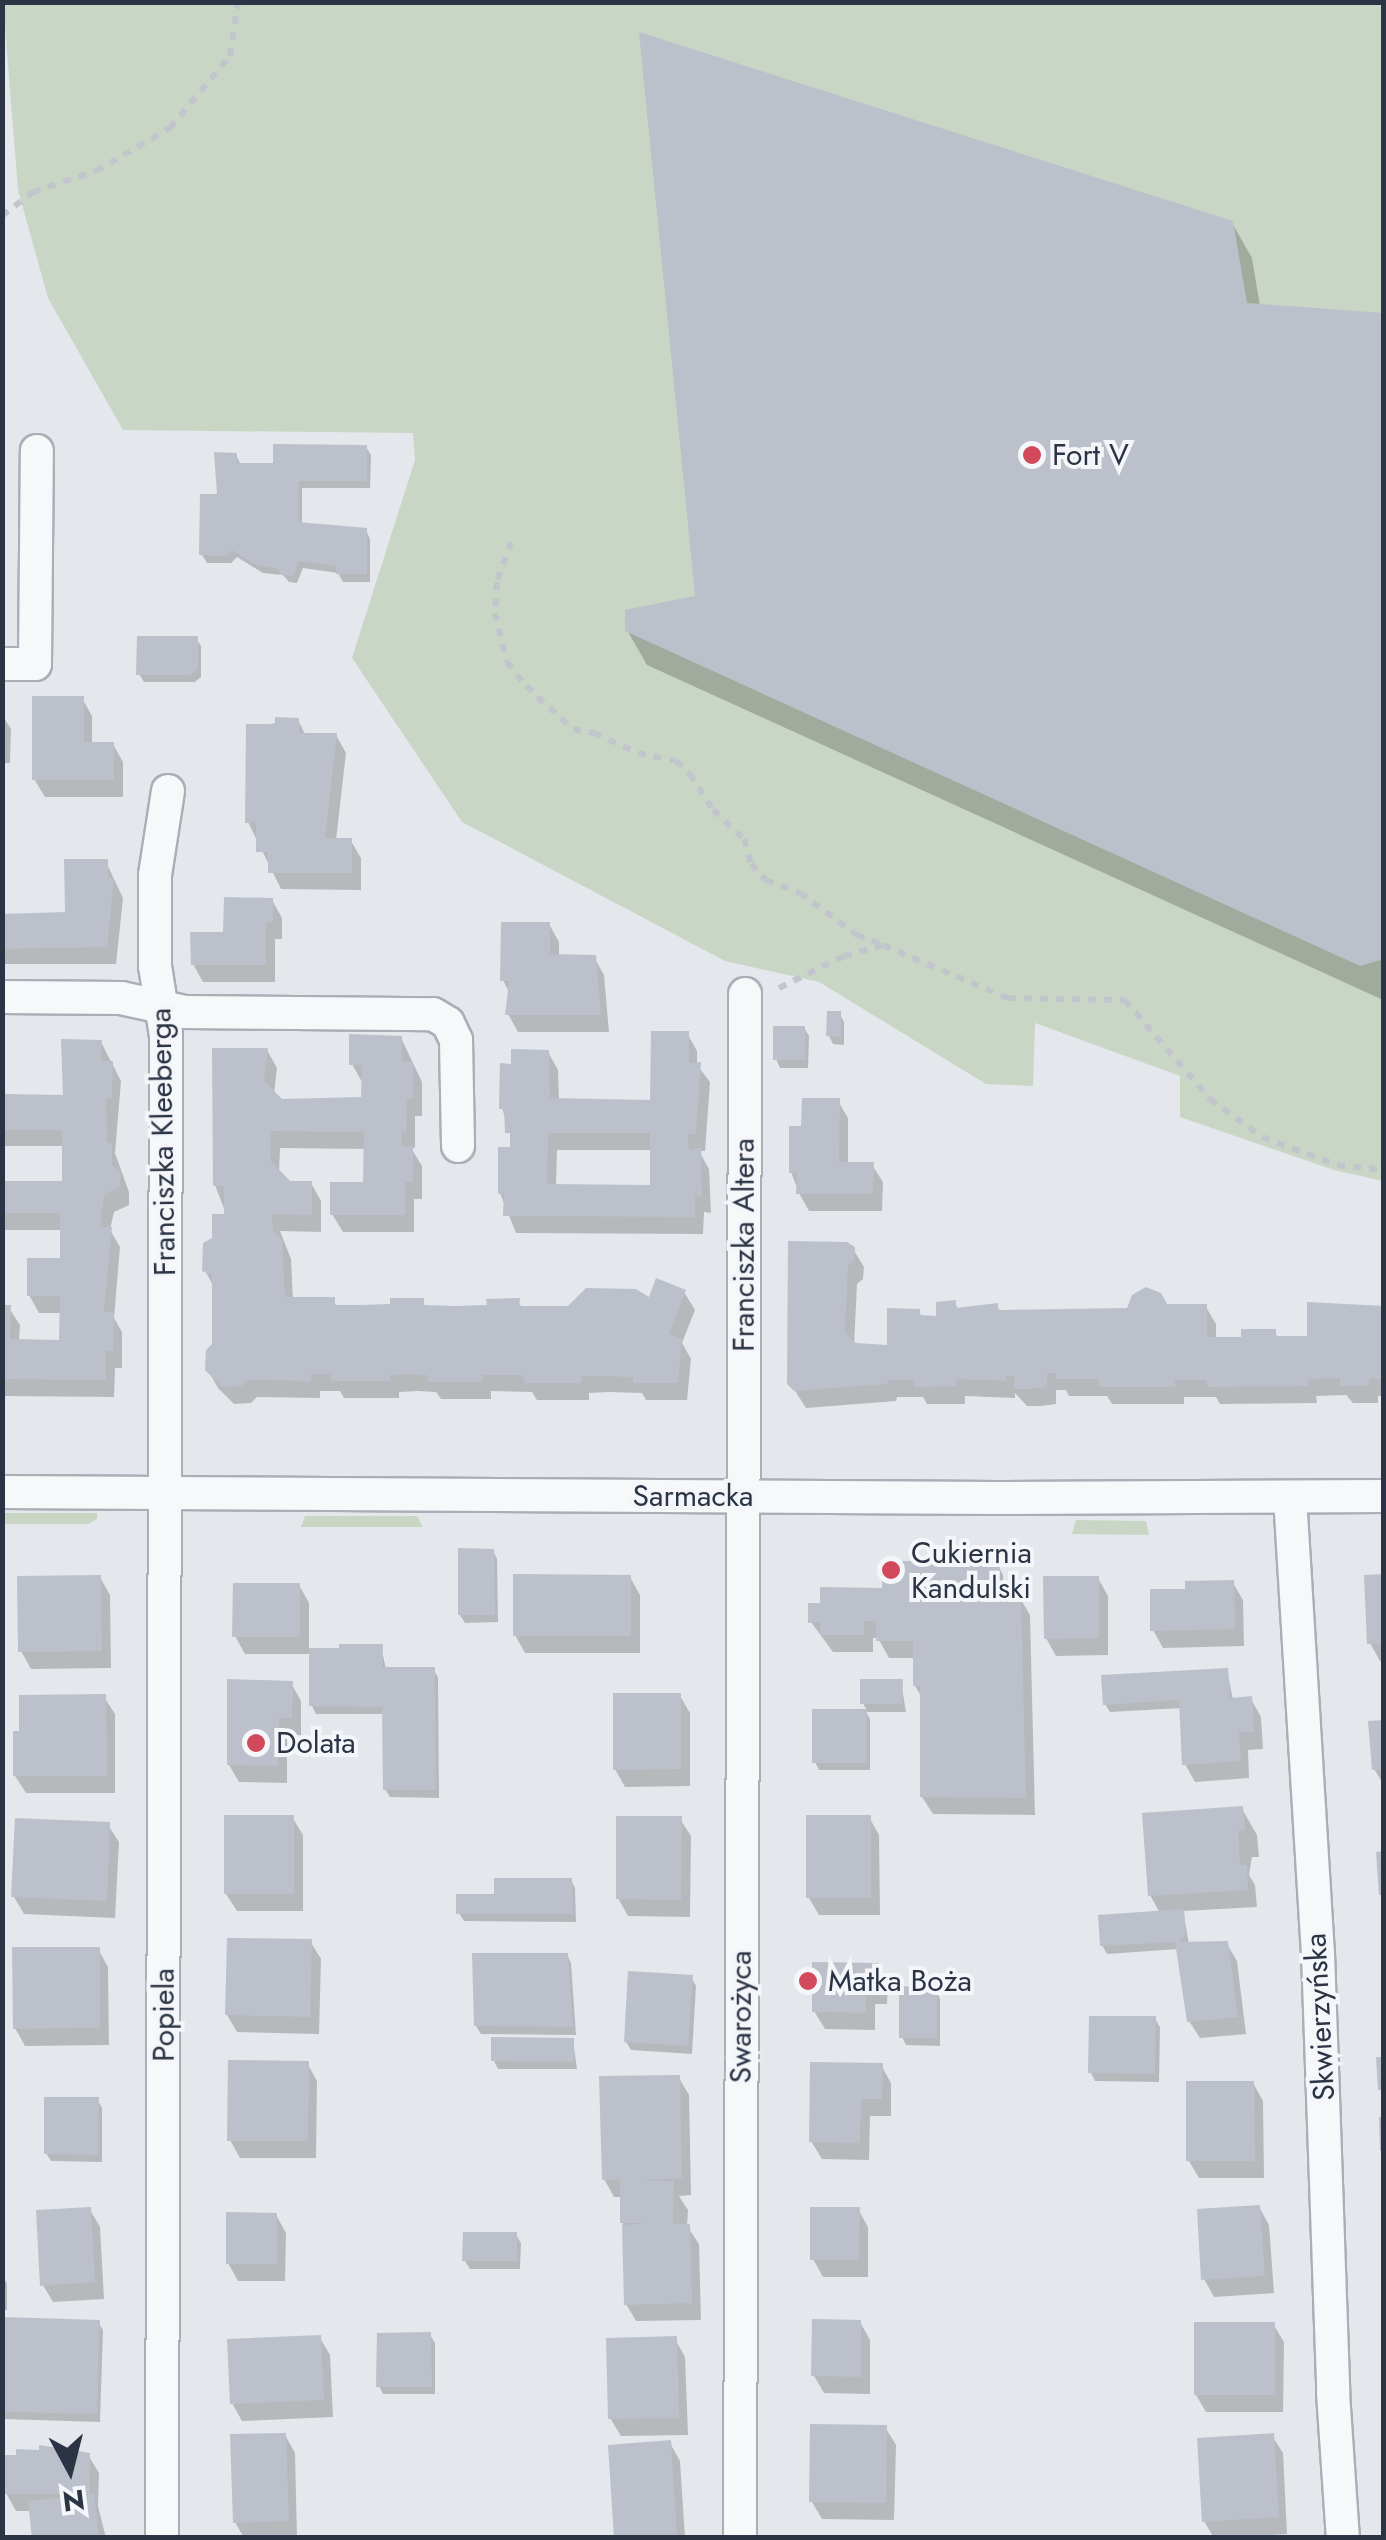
<!DOCTYPE html>
<html>
<head>
<meta charset="utf-8">
<style>
  body { margin:0 }
  #map { position:relative; width:1386px; height:2540px; overflow:hidden; background:#e4e7ec; font-family:Jost,sans-serif }
  div>[style] { position:absolute }
  [style*='--x'] { left:calc(var(--x)*1px); top:calc(var(--y)*1px); width:calc(var(--w)*1px); rotate:calc(var(--a)*1deg) }
  .green>* { inset:0; background:#c9d6c5 }
  .shadow>* { inset:0; background:#0003 }
  .building>* { inset:0; background:#bbc0ca }
  .path>* { height:6px; margin-top:-3px; transform-origin:0; background:repeating-linear-gradient(90deg,#c2c5cb 0 8px,transparent 0 16px) }
  .roads { filter:drop-shadow(2px 0 #a9aeb7) drop-shadow(-2px 0 #a9aeb7) drop-shadow(0 2px #a9aeb7) drop-shadow(0 -2px #a9aeb7) }
  .street>* { height:32px; margin:-16px; padding:0 16px; transform-origin:16px; border-radius:16px; background:#f7f8fa }
  .dots>* { width:28px; height:28px; translate:-50% -50%; box-sizing:border-box; border:5px solid #f4f6f9; border-radius:50% }
  span { translate:-50% -50%; white-space:nowrap; text-align:center; line-height:1.15; -webkit-text-stroke:8px #f4f6f9; paint-order:stroke }
  .poi-label { font-size:30px; color:#2b3445 }
  .left { translate:0 -50%; text-align:left }
  .street-label { font-size:30px; color:#2b3445 }
  .frame { position:absolute; inset:0; border:5px solid #2b3445; pointer-events:none }
  .north { position:absolute; left:20px; top:2420px; width:100px; height:100px; -webkit-text-stroke:8px #f4f6f9; paint-order:stroke; rotate:173deg; font-size:28px; font-weight:700; line-height:40px; text-align:center; color:#2b3445 }
  .north::after { content:''; display:block; margin:auto; width:35px; height:45px; background:#2b3445; clip-path:polygon(50% 0,100% 100%,50% 72%,0 100%) }
</style>
</head>
<body>
<div id="map">
  <div class="green">
    <i style="clip-path:polygon(3px 2px,1383px 3px,1383px 1181px,1334px 1170px,1180px 1117px,1180px 1076px,1035px 1023px,1033px 1086px,986px 1084px,819px 982px,725px 961px,462px 822px,352px 658px,415px 460px,413px 433px,123px 430px,48px 298px,18px 190px)"></i>
    <i style="clip-path:polygon(3px 1513px,97px 1513px,97px 1519px,88px 1524px,3px 1524px)"></i>
    <i style="clip-path:polygon(305px 1516px,417px 1516px,423px 1527px,301px 1527px)"></i>
    <i style="clip-path:polygon(1076px 1520px,1146px 1521px,1149px 1535px,1072px 1534px)"></i>
  </div>
  <div class="shadow">
    <i style="clip-path:polygon(1232px 223px,1252px 258px,1260px 306px,1384px 315px,1381px 999px,647px 665px,627px 630px,698px 598px)"></i>
    <i style="clip-path:polygon(366px 447px,371px 455px,370px 488px,302px 488px,302px 525px,366px 530px,370px 539px,370px 582px,343px 582px,338px 573px,303px 568px,297px 583px,289px 582px,283px 575px,263px 573px,237px 557px,231px 563px,207px 563px,202px 555px,236px 455px,241px 465px,276px 465px)"></i>
    <i style="clip-path:polygon(196px 638px,201px 646px,201px 677px,195px 682px,144px 682px,139px 674px)"></i>
    <i style="clip-path:polygon(82px 698px,92px 716px,92px 744px,113px 744px,123px 762px,123px 797px,45px 797px,34px 779px)"></i>
    <i style="clip-path:polygon(2px 715px,11px 729px,10px 763px,2px 763px)"></i>
    <i style="clip-path:polygon(298px 720px,306px 736px,336px 735px,346px 753px,336px 840px,351px 841px,361px 858px,361px 890px,281px 889px,248px 822px,249px 727px)"></i>
    <i style="clip-path:polygon(106px 862px,123px 898px,116px 964px,2px 964px,2px 915px,67px 915px)"></i>
    <i style="clip-path:polygon(272px 900px,282px 918px,282px 939px,275px 939px,275px 982px,203px 982px,193px 964px)"></i>
    <i style="clip-path:polygon(549px 924px,559px 942px,559px 957px,594px 957px,604px 975px,609px 1032px,518px 1032px,508px 1014px,510px 994px,503px 980px)"></i>
    <i style="clip-path:polygon(840px 1014px,844px 1022px,844px 1045px,833px 1044px,829px 1036px)"></i>
    <i style="clip-path:polygon(804px 1028px,809px 1036px,808px 1068px,780px 1068px,776px 1059px)"></i>
    <i style="clip-path:polygon(evenodd,687px 1033px,697px 1051px,697px 1065px,710px 1082px,705px 1151px,699px 1151px,709px 1169px,711px 1213px,704px 1212px,703px 1234px,516px 1233px,500px 1193px,513px 1142px,502px 1108px,514px 1066px,548px 1052px,558px 1070px,559px 1101px,652px 1102px,687px 1033px,557px 1150px,653px 1150px,652px 1188px,556px 1186px,557px 1150px)"></i>
    <i style="clip-path:polygon(401px 1038px,422px 1082px,422px 1116px,415px 1116px,415px 1148px,411px 1148px,422px 1166px,422px 1199px,414px 1199px,414px 1232px,343px 1232px,332px 1214px,366px 1184px,366px 1149px,280px 1148px,279px 1173px,289px 1183px,311px 1183px,321px 1201px,321px 1232px,280px 1231px,291px 1259px,293px 1300px,333px 1300px,337px 1307px,393px 1307px,422px 1300px,426px 1308px,489px 1308px,518px 1301px,522px 1308px,569px 1308px,650px 1301px,684px 1292px,695px 1310px,682px 1343px,691px 1359px,687px 1400px,646px 1400px,642px 1393px,609px 1392px,589px 1393px,589px 1400px,537px 1400px,532px 1392px,491px 1391px,491px 1399px,441px 1399px,436px 1392px,418px 1391px,399px 1392px,399px 1398px,344px 1398px,340px 1391px,320px 1391px,320px 1398px,257px 1397px,251px 1403px,234px 1404px,218px 1388px,208px 1370px,214px 1345px,214px 1287px,205px 1271px,227px 1216px,215px 1185px,267px 1050px,277px 1068px,274px 1094px,281px 1101px,364px 1100px,362px 1082px,352px 1064px)"></i>
    <i style="clip-path:polygon(101px 1042px,121px 1081px,115px 1153px,129px 1192px,129px 1205px,114px 1212px,110px 1230px,120px 1247px,114px 1318px,122px 1332px,122px 1368px,115px 1368px,114px 1397px,2px 1396px,2px 1308px,9px 1308px,20px 1325px,19px 1342px,62px 1342px,62px 1313px,39px 1313px,29px 1295px,62px 1260px,63px 1230px,2px 1230px,2px 1181px,65px 1183px,65px 1146px,2px 1146px,2px 1094px,65px 1098px)"></i>
    <i style="clip-path:polygon(838px 1101px,848px 1118px,848px 1165px,872px 1165px,883px 1182px,882px 1211px,809px 1211px,799px 1193px,791px 1172px,804px 1129px)"></i>
    <i style="clip-path:polygon(853px 1249px,864px 1267px,863px 1279px,857px 1284px,854px 1346px,890px 1347px,919px 1311px,922px 1318px,938px 1319px,955px 1303px,959px 1311px,997px 1306px,1001px 1313px,1206px 1307px,1216px 1324px,1216px 1340px,1244px 1339px,1274px 1331px,1279px 1339px,1310px 1339px,1384px 1309px,1384px 1396px,1378px 1396px,1378px 1403px,1353px 1403px,1346px 1395px,1316px 1396px,1317px 1403px,1220px 1404px,1216px 1397px,1184px 1397px,1184px 1404px,1112px 1404px,1107px 1396px,1069px 1396px,1066px 1390px,1056px 1390px,1056px 1404px,1041px 1406px,1027px 1406px,1015px 1393px,1015px 1398px,965px 1396px,965px 1404px,927px 1404px,923px 1397px,897px 1397px,896px 1401px,806px 1408px,790px 1383px)"></i>
    <i style="clip-path:polygon(493px 1551px,497px 1559px,498px 1622px,465px 1623px,460px 1615px)"></i>
    <i style="clip-path:polygon(994px 1558px,1003px 1575px,1003px 1597px,1020px 1598px,1030px 1615px,1035px 1815px,933px 1814px,922px 1797px,923px 1699px,915px 1686px,915px 1658px,889px 1658px,878px 1638px,873px 1638px,873px 1652px,833px 1652px,811px 1622px,884px 1590px)"></i>
    <i style="clip-path:polygon(100px 1577px,110px 1595px,111px 1668px,31px 1669px,21px 1651px)"></i>
    <i style="clip-path:polygon(630px 1577px,640px 1595px,640px 1653px,525px 1653px,515px 1635px)"></i>
    <i style="clip-path:polygon(1384px 1577px,1384px 1661px,1380px 1661px,1370px 1643px)"></i>
    <i style="clip-path:polygon(1098px 1578px,1108px 1596px,1108px 1655px,1056px 1656px,1046px 1638px)"></i>
    <i style="clip-path:polygon(1233px 1583px,1243px 1600px,1244px 1646px,1163px 1648px,1153px 1630px,1187px 1591px)"></i>
    <i style="clip-path:polygon(299px 1585px,309px 1603px,309px 1650px,381px 1647px,386px 1669px,434px 1670px,438px 1678px,439px 1798px,390px 1797px,385px 1789px,385px 1714px,316px 1714px,312px 1706px,312px 1654px,245px 1654px,235px 1636px)"></i>
    <i style="clip-path:polygon(1227px 1670px,1233px 1700px,1251px 1699px,1261px 1717px,1263px 1749px,1248px 1750px,1249px 1778px,1195px 1782px,1185px 1764px,1182px 1708px,1110px 1712px,1105px 1704px)"></i>
    <i style="clip-path:polygon(901px 1682px,906px 1712px,866px 1712px,870px 1719px,870px 1770px,819px 1770px,815px 1762px,815px 1711px,867px 1711px,863px 1703px)"></i>
    <i style="clip-path:polygon(291px 1683px,301px 1701px,301px 1735px,287px 1735px,287px 1783px,239px 1782px,229px 1765px)"></i>
    <i style="clip-path:polygon(680px 1696px,690px 1713px,690px 1786px,625px 1787px,615px 1769px)"></i>
    <i style="clip-path:polygon(104px 1697px,115px 1714px,115px 1793px,26px 1793px,15px 1776px)"></i>
    <i style="clip-path:polygon(1384px 1722px,1384px 1785px,1374px 1769px)"></i>
    <i style="clip-path:polygon(1242px 1809px,1257px 1835px,1259px 1857px,1252px 1857px,1249px 1875px,1255px 1885px,1257px 1907px,1183px 1911px,1189px 1944px,1227px 1944px,1237px 1961px,1246px 2034px,1200px 2038px,1189px 2021px,1179px 1949px,1107px 1954px,1102px 1945px,1160px 1913px,1150px 1895px)"></i>
    <i style="clip-path:polygon(292px 1817px,303px 1835px,303px 1911px,237px 1911px,226px 1894px)"></i>
    <i style="clip-path:polygon(869px 1817px,879px 1835px,880px 1915px,819px 1915px,809px 1898px)"></i>
    <i style="clip-path:polygon(680px 1819px,691px 1836px,690px 1917px,628px 1916px,618px 1898px)"></i>
    <i style="clip-path:polygon(108px 1825px,119px 1842px,115px 1918px,24px 1914px,14px 1897px)"></i>
    <i style="clip-path:polygon(571px 1880px,575px 1888px,576px 1922px,464px 1921px,459px 1913px,497px 1897px)"></i>
    <i style="clip-path:polygon(310px 1941px,321px 1959px,319px 2034px,237px 2032px,227px 2015px)"></i>
    <i style="clip-path:polygon(98px 1949px,108px 1967px,109px 2045px,25px 2046px,15px 2028px)"></i>
    <i style="clip-path:polygon(567px 1955px,571px 1963px,576px 2035px,481px 2034px,476px 2026px)"></i>
    <i style="clip-path:polygon(878px 1965px,888px 1983px,887px 2004px,875px 2004px,875px 2030px,825px 2029px,814px 2011px)"></i>
    <i style="clip-path:polygon(691px 1977px,696px 1986px,692px 2054px,631px 2050px,626px 2042px)"></i>
    <i style="clip-path:polygon(936px 1990px,940px 1999px,940px 2046px,906px 2045px,902px 2037px)"></i>
    <i style="clip-path:polygon(1155px 2019px,1160px 2027px,1159px 2082px,1095px 2081px,1091px 2073px)"></i>
    <i style="clip-path:polygon(573px 2040px,577px 2069px,498px 2069px,494px 2061px)"></i>
    <i style="clip-path:polygon(307px 2063px,317px 2081px,316px 2158px,240px 2158px,230px 2140px)"></i>
    <i style="clip-path:polygon(881px 2065px,891px 2083px,891px 2116px,870px 2116px,869px 2160px,822px 2159px,811px 2141px)"></i>
    <i style="clip-path:polygon(679px 2078px,689px 2095px,691px 2195px,679px 2196px,688px 2210px,687px 2226px,699px 2244px,701px 2320px,636px 2321px,626px 2304px,622px 2197px,614px 2197px,604px 2179px)"></i>
    <i style="clip-path:polygon(1253px 2083px,1263px 2101px,1264px 2178px,1199px 2178px,1189px 2161px)"></i>
    <i style="clip-path:polygon(97px 2099px,102px 2108px,102px 2162px,51px 2161px,46px 2153px)"></i>
    <i style="clip-path:polygon(1259px 2207px,1269px 2225px,1274px 2293px,1214px 2297px,1204px 2279px)"></i>
    <i style="clip-path:polygon(858px 2209px,868px 2227px,868px 2277px,823px 2277px,813px 2259px)"></i>
    <i style="clip-path:polygon(90px 2210px,100px 2227px,104px 2299px,53px 2302px,43px 2285px)"></i>
    <i style="clip-path:polygon(276px 2215px,286px 2233px,285px 2281px,238px 2281px,228px 2263px)"></i>
    <i style="clip-path:polygon(516px 2235px,521px 2243px,520px 2269px,470px 2269px,465px 2261px)"></i>
    <i style="clip-path:polygon(2px 2276px,7px 2283px,7px 2310px,2px 2310px)"></i>
    <i style="clip-path:polygon(2px 2319px,98px 2322px,103px 2330px,100px 2422px,2px 2419px)"></i>
    <i style="clip-path:polygon(860px 2322px,870px 2340px,870px 2394px,824px 2393px,814px 2376px)"></i>
    <i style="clip-path:polygon(1273px 2324px,1284px 2342px,1283px 2412px,1206px 2412px,1196px 2395px)"></i>
    <i style="clip-path:polygon(430px 2335px,435px 2343px,435px 2394px,383px 2394px,379px 2386px)"></i>
    <i style="clip-path:polygon(320px 2338px,330px 2355px,333px 2417px,242px 2421px,232px 2403px)"></i>
    <i style="clip-path:polygon(675px 2339px,685px 2357px,688px 2435px,621px 2436px,610px 2418px)"></i>
    <i style="clip-path:polygon(885px 2427px,896px 2445px,894px 2520px,822px 2519px,812px 2502px)"></i>
    <i style="clip-path:polygon(285px 2435px,295px 2453px,297px 2538px,244px 2538px,235px 2522px)"></i>
    <i style="clip-path:polygon(1272px 2436px,1283px 2453px,1287px 2534px,1214px 2538px,1204px 2521px)"></i>
    <i style="clip-path:polygon(670px 2443px,680px 2461px,685px 2538px,616px 2538px)"></i>
    <i style="clip-path:polygon(88px 2455px,99px 2473px,98px 2506px,106px 2538px,35px 2538px,32px 2511px,16px 2511px,6px 2493px,18px 2458px)"></i>
  </div>
  <div class="building">
    <i style="clip-path:polygon(639px 32px,1233px 221px,1247px 303px,1384px 313px,1384px 959px,1360px 966px,625px 631px,625px 610px,695px 596px)"></i>
    <i style="clip-path:polygon(273px 444px,367px 445px,367px 481px,299px 481px,298px 522px,367px 528px,367px 574px,336px 574px,336px 566px,299px 561px,293px 576px,282px 575px,276px 568px,256px 565px,232px 550px,226px 556px,199px 555px,200px 494px,217px 494px,214px 452px,237px 453px,237px 463px,273px 463px)"></i>
    <i style="clip-path:polygon(137px 636px,198px 636px,198px 669px,190px 675px,136px 675px)"></i>
    <i style="clip-path:polygon(32px 696px,84px 696px,84px 742px,114px 742px,114px 780px,32px 780px)"></i>
    <i style="clip-path:polygon(275px 717px,299px 718px,299px 733px,337px 733px,325px 838px,352px 838px,352px 873px,268px 873px,268px 852px,256px 852px,256px 823px,245px 823px,246px 724px,275px 724px)"></i>
    <i style="clip-path:polygon(64px 859px,108px 859px,108px 878px,114px 878px,107px 947px,2px 949px,2px 914px,65px 912px)"></i>
    <i style="clip-path:polygon(224px 897px,273px 898px,273px 922px,266px 922px,266px 965px,191px 965px,190px 932px,223px 932px)"></i>
    <i style="clip-path:polygon(501px 922px,550px 922px,550px 954px,596px 955px,601px 1015px,505px 1015px,509px 981px,500px 981px)"></i>
    <i style="clip-path:polygon(827px 1011px,841px 1011px,841px 1037px,826px 1036px)"></i>
    <i style="clip-path:polygon(773px 1026px,805px 1026px,805px 1060px,773px 1060px)"></i>
    <i style="clip-path:polygon(evenodd,651px 1031px,689px 1031px,689px 1063px,701px 1062px,696px 1134px,688px 1134px,689px 1149px,701px 1148px,702px 1196px,695px 1195px,695px 1217px,503px 1216px,504px 1194px,498px 1194px,498px 1147px,510px 1147px,510px 1133px,505px 1133px,504px 1109px,499px 1109px,500px 1063px,511px 1064px,511px 1049px,549px 1050px,550px 1098px,650px 1100px,651px 1031px,548px 1133px,650px 1133px,650px 1185px,547px 1184px,548px 1133px)"></i>
    <i style="clip-path:polygon(349px 1034px,402px 1036px,402px 1062px,413px 1062px,413px 1099px,407px 1099px,406px 1131px,402px 1131px,402px 1146px,413px 1146px,413px 1182px,405px 1182px,405px 1215px,330px 1215px,330px 1182px,363px 1182px,364px 1132px,271px 1131px,270px 1160px,290px 1181px,312px 1181px,312px 1215px,272px 1214px,273px 1231px,282px 1239px,285px 1297px,335px 1297px,335px 1305px,360px 1305px,390px 1304px,390px 1298px,424px 1298px,424px 1305px,455px 1306px,487px 1305px,486px 1299px,520px 1298px,519px 1306px,568px 1306px,586px 1288px,636px 1289px,649px 1297px,656px 1278px,686px 1290px,669px 1334px,682px 1339px,678px 1383px,633px 1383px,633px 1377px,598px 1376px,581px 1376px,581px 1383px,524px 1383px,523px 1375px,482px 1375px,482px 1382px,428px 1382px,427px 1375px,407px 1374px,390px 1375px,390px 1381px,331px 1381px,330px 1374px,311px 1374px,311px 1381px,247px 1380px,241px 1386px,222px 1387px,205px 1370px,206px 1350px,212px 1344px,212px 1275px,202px 1271px,203px 1243px,212px 1238px,212px 1214px,224px 1214px,224px 1186px,213px 1186px,212px 1048px,268px 1048px,264px 1081px,282px 1099px,361px 1097px,362px 1065px,349px 1065px)"></i>
    <i style="clip-path:polygon(61px 1039px,102px 1040px,101px 1061px,113px 1061px,112px 1098px,106px 1098px,107px 1143px,112px 1143px,112px 1165px,121px 1172px,120px 1187px,105px 1194px,101px 1213px,101px 1227px,112px 1227px,104px 1312px,114px 1312px,113px 1351px,106px 1351px,106px 1380px,2px 1379px,2px 1305px,11px 1305px,10px 1339px,59px 1340px,60px 1296px,27px 1296px,27px 1258px,60px 1258px,60px 1213px,2px 1213px,2px 1181px,62px 1181px,62px 1130px,2px 1130px,2px 1094px,63px 1095px)"></i>
    <i style="clip-path:polygon(802px 1098px,840px 1098px,839px 1162px,874px 1162px,873px 1194px,796px 1194px,797px 1173px,789px 1173px,789px 1126px,801px 1126px)"></i>
    <i style="clip-path:polygon(788px 1241px,847px 1242px,855px 1247px,854px 1261px,848px 1265px,845px 1332px,856px 1343px,887px 1345px,887px 1308px,920px 1309px,920px 1315px,936px 1316px,936px 1302px,956px 1300px,956px 1308px,998px 1303px,998px 1310px,1127px 1308px,1132px 1295px,1146px 1287px,1161px 1293px,1167px 1304px,1207px 1304px,1207px 1337px,1241px 1337px,1241px 1329px,1276px 1329px,1276px 1336px,1307px 1336px,1307px 1302px,1384px 1306px,1384px 1379px,1369px 1379px,1369px 1386px,1340px 1386px,1340px 1378px,1308px 1379px,1308px 1386px,1207px 1387px,1207px 1380px,1175px 1380px,1175px 1387px,1099px 1387px,1099px 1379px,1056px 1379px,1056px 1373px,1047px 1373px,1047px 1387px,1030px 1389px,1014px 1389px,1014px 1376px,1006px 1376px,1006px 1381px,956px 1379px,956px 1386px,914px 1387px,915px 1380px,888px 1380px,887px 1384px,794px 1391px,787px 1384px)"></i>
    <i style="clip-path:polygon(458px 1548px,494px 1549px,495px 1615px,458px 1615px)"></i>
    <i style="clip-path:polygon(974px 1555px,995px 1555px,1000px 1565px,1000px 1595px,1021px 1595px,1026px 1798px,920px 1797px,920px 1686px,913px 1686px,913px 1641px,876px 1641px,876px 1621px,864px 1621px,864px 1635px,820px 1635px,820px 1622px,808px 1623px,808px 1603px,820px 1603px,820px 1587px,882px 1588px,882px 1572px,892px 1561px,969px 1561px)"></i>
    <i style="clip-path:polygon(513px 1574px,631px 1575px,631px 1636px,513px 1636px)"></i>
    <i style="clip-path:polygon(1384px 1574px,1384px 1643px,1367px 1644px,1364px 1575px)"></i>
    <i style="clip-path:polygon(101px 1575px,102px 1651px,18px 1652px,17px 1576px)"></i>
    <i style="clip-path:polygon(1043px 1576px,1099px 1576px,1099px 1638px,1044px 1639px)"></i>
    <i style="clip-path:polygon(1234px 1580px,1235px 1629px,1150px 1631px,1150px 1589px,1185px 1589px,1185px 1581px)"></i>
    <i style="clip-path:polygon(233px 1583px,300px 1583px,300px 1637px,232px 1637px)"></i>
    <i style="clip-path:polygon(339px 1644px,383px 1644px,382px 1667px,435px 1667px,436px 1790px,383px 1790px,382px 1707px,309px 1706px,309px 1648px,339px 1648px)"></i>
    <i style="clip-path:polygon(1228px 1668px,1230px 1698px,1252px 1696px,1254px 1732px,1239px 1732px,1241px 1761px,1182px 1765px,1179px 1700px,1103px 1705px,1101px 1675px)"></i>
    <i style="clip-path:polygon(227px 1679px,293px 1681px,292px 1718px,279px 1718px,278px 1766px,227px 1765px)"></i>
    <i style="clip-path:polygon(860px 1679px,903px 1679px,902px 1704px,860px 1704px)"></i>
    <i style="clip-path:polygon(613px 1693px,681px 1693px,681px 1769px,613px 1770px)"></i>
    <i style="clip-path:polygon(106px 1694px,107px 1776px,13px 1776px,13px 1731px,19px 1731px,19px 1695px)"></i>
    <i style="clip-path:polygon(812px 1709px,867px 1709px,867px 1763px,812px 1763px)"></i>
    <i style="clip-path:polygon(1384px 1720px,1384px 1769px,1372px 1770px,1368px 1721px)"></i>
    <i style="clip-path:polygon(1243px 1806px,1245px 1831px,1238px 1831px,1240px 1865px,1247px 1865px,1248px 1890px,1148px 1896px,1142px 1813px)"></i>
    <i style="clip-path:polygon(224px 1815px,294px 1815px,294px 1894px,224px 1894px)"></i>
    <i style="clip-path:polygon(806px 1815px,871px 1815px,871px 1898px,806px 1898px)"></i>
    <i style="clip-path:polygon(616px 1816px,682px 1816px,681px 1900px,616px 1899px)"></i>
    <i style="clip-path:polygon(15px 1818px,110px 1822px,107px 1901px,11px 1897px)"></i>
    <i style="clip-path:polygon(1384px 1851px,1384px 1895px,1379px 1895px,1376px 1852px)"></i>
    <i style="clip-path:polygon(494px 1878px,572px 1878px,573px 1914px,456px 1914px,456px 1894px,494px 1894px)"></i>
    <i style="clip-path:polygon(1184px 1909px,1186px 1934px,1179px 1942px,1228px 1941px,1238px 2017px,1187px 2022px,1175px 1942px,1100px 1946px,1098px 1915px)"></i>
    <i style="clip-path:polygon(227px 1938px,312px 1939px,310px 2017px,225px 2015px)"></i>
    <i style="clip-path:polygon(12px 1947px,100px 1947px,100px 2028px,13px 2029px)"></i>
    <i style="clip-path:polygon(472px 1953px,568px 1953px,573px 2027px,474px 2026px)"></i>
    <i style="clip-path:polygon(812px 1962px,879px 1963px,878px 1987px,866px 1987px,866px 2013px,812px 2012px)"></i>
    <i style="clip-path:polygon(628px 1971px,693px 1975px,688px 2046px,624px 2042px)"></i>
    <i style="clip-path:polygon(899px 1986px,937px 1988px,937px 2038px,899px 2038px)"></i>
    <i style="clip-path:polygon(1089px 2016px,1156px 2016px,1155px 2074px,1088px 2073px)"></i>
    <i style="clip-path:polygon(491px 2037px,574px 2038px,574px 2062px,491px 2061px)"></i>
    <i style="clip-path:polygon(1376px 2057px,1384px 2057px,1384px 2090px,1378px 2090px)"></i>
    <i style="clip-path:polygon(228px 2060px,309px 2061px,308px 2141px,227px 2141px)"></i>
    <i style="clip-path:polygon(810px 2062px,883px 2063px,882px 2099px,861px 2099px,860px 2143px,809px 2142px)"></i>
    <i style="clip-path:polygon(680px 2075px,682px 2178px,636px 2181px,674px 2181px,673px 2224px,690px 2224px,692px 2303px,624px 2305px,622px 2225px,649px 2223px,620px 2223px,620px 2180px,602px 2180px,599px 2076px)"></i>
    <i style="clip-path:polygon(1186px 2081px,1254px 2081px,1255px 2161px,1186px 2161px)"></i>
    <i style="clip-path:polygon(44px 2097px,99px 2097px,98px 2155px,44px 2154px)"></i>
    <i style="clip-path:polygon(1379px 2117px,1384px 2117px,1384px 2151px,1380px 2151px)"></i>
    <i style="clip-path:polygon(1260px 2205px,1265px 2276px,1201px 2280px,1197px 2209px)"></i>
    <i style="clip-path:polygon(91px 2207px,95px 2282px,40px 2286px,36px 2210px)"></i>
    <i style="clip-path:polygon(810px 2207px,860px 2207px,859px 2260px,810px 2260px)"></i>
    <i style="clip-path:polygon(226px 2212px,277px 2213px,277px 2264px,226px 2264px)"></i>
    <i style="clip-path:polygon(463px 2232px,517px 2232px,517px 2261px,462px 2261px)"></i>
    <i style="clip-path:polygon(2px 2317px,100px 2320px,97px 2414px,2px 2412px)"></i>
    <i style="clip-path:polygon(812px 2319px,861px 2320px,861px 2377px,811px 2376px)"></i>
    <i style="clip-path:polygon(1194px 2322px,1275px 2322px,1275px 2395px,1194px 2395px)"></i>
    <i style="clip-path:polygon(431px 2332px,432px 2387px,376px 2387px,377px 2333px)"></i>
    <i style="clip-path:polygon(321px 2335px,324px 2400px,230px 2404px,227px 2339px)"></i>
    <i style="clip-path:polygon(677px 2336px,679px 2418px,608px 2419px,606px 2338px)"></i>
    <i style="clip-path:polygon(810px 2424px,887px 2425px,886px 2503px,809px 2502px)"></i>
    <i style="clip-path:polygon(286px 2433px,289px 2521px,233px 2523px,230px 2434px)"></i>
    <i style="clip-path:polygon(1274px 2433px,1279px 2517px,1202px 2522px,1197px 2438px)"></i>
    <i style="clip-path:polygon(671px 2440px,677px 2538px,614px 2538px,608px 2445px)"></i>
    <i style="clip-path:polygon(39px 2445px,90px 2453px,90px 2494px,3px 2494px,4px 2455px,16px 2455px,16px 2449px,39px 2450px)"></i>
    <i style="clip-path:polygon(94px 2494px,99px 2538px,32px 2538px,28px 2501px)"></i>
  </div>
  <div class="path">
    <i style="--x:2;--y:216;--w:39;--a:-38"></i>
    <i style="--x:33;--y:192;--w:66;--a:-18.4"></i>
    <i style="--x:96;--y:171;--w:86;--a:-30.2"></i>
    <i style="--x:170;--y:128;--w:94;--a:-50.2"></i>
    <i style="--x:230;--y:56;--w:55;--a:-81.6"></i>
    <i style="--x:511;--y:542;--w:42;--a:109.3"></i>
    <i style="--x:497;--y:582;--w:31;--a:94"></i>
    <i style="--x:495;--y:613;--w:50;--a:76.2"></i>
    <i style="--x:507;--y:662;--w:31;--a:52"></i>
    <i style="--x:526;--y:686;--w:64;--a:42.5"></i>
    <i style="--x:573;--y:729;--w:21;--a:11"></i>
    <i style="--x:594;--y:733;--w:48;--a:24.4"></i>
    <i style="--x:638;--y:753;--w:39;--a:12"></i>
    <i style="--x:676;--y:761;--w:19;--a:43"></i>
    <i style="--x:690;--y:774;--w:43;--a:57.4"></i>
    <i style="--x:713;--y:810;--w:42;--a:43.1"></i>
    <i style="--x:744;--y:839;--w:26;--a:74"></i>
    <i style="--x:751;--y:864;--w:22;--a:47"></i>
    <i style="--x:766;--y:880;--w:36;--a:21"></i>
    <i style="--x:800;--y:893;--w:71;--a:36.4"></i>
    <i style="--x:857;--y:935;--w:27;--a:20"></i>
    <i style="--x:779;--y:988;--w:72;--a:-26.2"></i>
    <i style="--x:844;--y:956;--w:41;--a:-15.8"></i>
    <i style="--x:883;--y:945;--w:136;--a:23"></i>
    <i style="--x:1008;--y:998;--w:117;--a:1"></i>
    <i style="--x:1125;--y:1000;--w:130;--a:49.4"></i>
    <i style="--x:1210;--y:1099;--w:64;--a:36.2"></i>
    <i style="--x:1262;--y:1137;--w:80;--a:20.5"></i>
    <i style="--x:1337;--y:1165;--w:47;--a:6.1"></i>
  </div>
  <div class="roads">
    <div class="street">
      <i style="--x:2;--y:664;--w:33;--a:0"></i>
      <i style="--x:35;--y:664;--w:213;--a:-89.5"></i>
      <i style="--x:2;--y:997;--w:119;--a:0.5"></i>
      <i style="--x:121;--y:998;--w:66;--a:12.3"></i>
      <i style="--x:185;--y:1012;--w:248;--a:0.5"></i>
      <i style="--x:433;--y:1014;--w:17;--a:31"></i>
      <i style="--x:448;--y:1023;--w:19;--a:65"></i>
      <i style="--x:456;--y:1040;--w:106;--a:88.9"></i>
      <i style="--x:2;--y:1492;--w:995;--a:0.35"></i>
      <i style="--x:997;--y:1498;--w:387;--a:-0.3"></i>
      <i style="--x:1290;--y:1497;--w:457;--a:86.5"></i>
      <i style="--x:1318;--y:1953;--w:440;--a:88"></i>
      <i style="--x:1333;--y:2393;--w:145;--a:86.1"></i>
      <i style="--x:162;--y:2538;--w:1502;--a:-89.85"></i>
      <i style="--x:166;--y:1036;--w:71;--a:-98.9"></i>
      <i style="--x:155;--y:966;--w:91;--a:-90"></i>
      <i style="--x:155;--y:875;--w:85;--a:-81.2"></i>
      <i style="--x:740;--y:2538;--w:1544;--a:-89.81"></i>
    </div>
  </div>
  <div class="dots">
    <i style="left:1032px;top:455px;background:#d1495b"></i>
    <i style="left:891px;top:1570px;background:#d1495b"></i>
    <i style="left:256px;top:1743px;background:#d1495b"></i>
    <i style="left:808px;top:1981px;background:#d1495b"></i>
  </div>
  <div class="poi-label">
    <span class="left" style="left:1052px;top:455px">Fort V</span>
    <span class="left" style="left:911px;top:1570px">Cukiernia<br>Kandulski</span>
    <span class="left" style="left:276px;top:1743px">Dolata</span>
    <span class="left" style="left:828px;top:1981px">Matka Boża</span>
  </div>
  <div class="street-label">
    <span style="left:163px;top:1142px;rotate:-91deg">Franciszka Kleeberga</span>
    <span style="left:744px;top:1245px;rotate:-90deg">Franciszka Altera</span>
    <span style="left:693px;top:1496px">Sarmacka</span>
    <span style="left:164px;top:2015px;rotate:-90deg">Popiela</span>
    <span style="left:741px;top:2017px;rotate:-90deg">Swarożyca</span>
    <span style="left:1320px;top:2017px;rotate:-93deg">Skwierzyńska</span>
  </div>
  <div class="frame"></div>
  <div class="north">N</div>
</div>
</body>
</html>
